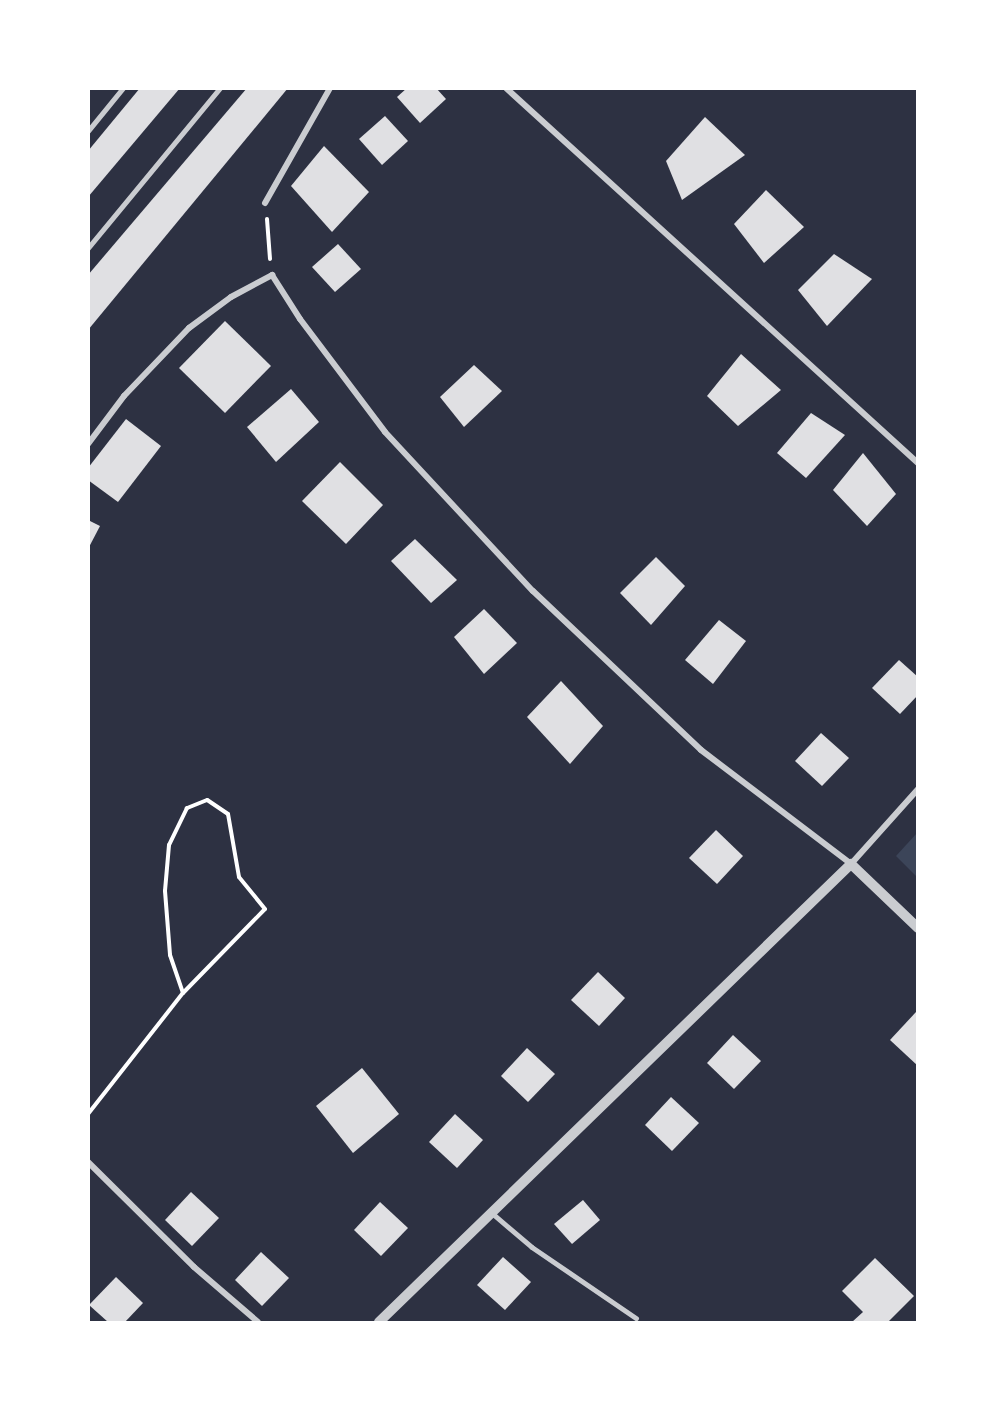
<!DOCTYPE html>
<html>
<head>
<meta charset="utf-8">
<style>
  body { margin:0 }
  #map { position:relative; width:1006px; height:1411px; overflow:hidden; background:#2d3142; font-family:"Alegreya Sans",sans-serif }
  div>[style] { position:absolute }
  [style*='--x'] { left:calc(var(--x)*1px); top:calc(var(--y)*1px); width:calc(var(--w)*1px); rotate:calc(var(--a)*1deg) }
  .green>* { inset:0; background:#3c4559 }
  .building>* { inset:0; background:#e0e0e3 }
  .path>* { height:4px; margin:-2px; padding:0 2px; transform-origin:2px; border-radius:2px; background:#fff }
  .service>* { height:4.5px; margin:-2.25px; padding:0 2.25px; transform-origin:2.25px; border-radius:2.25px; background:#caccd0 }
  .minor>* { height:6px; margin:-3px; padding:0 3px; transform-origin:3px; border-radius:3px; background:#caccd0 }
  .tertiary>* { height:10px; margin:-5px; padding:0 5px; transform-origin:5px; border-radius:5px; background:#caccd0 }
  span { translate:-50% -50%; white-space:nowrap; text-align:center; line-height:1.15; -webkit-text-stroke:4.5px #fff; paint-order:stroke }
  .frame { position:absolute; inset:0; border:90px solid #fff; pointer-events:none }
</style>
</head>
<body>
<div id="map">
  <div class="green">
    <i style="clip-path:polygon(917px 833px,917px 877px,896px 856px)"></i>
  </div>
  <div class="building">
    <i style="clip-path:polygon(140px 88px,180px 88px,88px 197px,88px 151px)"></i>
    <i style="clip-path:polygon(247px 88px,288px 88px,88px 330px,88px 275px)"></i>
    <i style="clip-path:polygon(407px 88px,436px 88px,446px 99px,420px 123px,397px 97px)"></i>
    <i style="clip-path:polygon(385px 116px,408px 141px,382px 165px,359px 139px)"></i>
    <i style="clip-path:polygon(705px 117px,745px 155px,682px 200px,666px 161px)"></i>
    <i style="clip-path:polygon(324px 146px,369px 192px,332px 232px,291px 186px)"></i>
    <i style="clip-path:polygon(766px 190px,804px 227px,764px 263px,734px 224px)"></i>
    <i style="clip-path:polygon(338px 244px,361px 269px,335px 292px,312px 267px)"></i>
    <i style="clip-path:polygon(834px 254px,872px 279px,827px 326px,798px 290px)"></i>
    <i style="clip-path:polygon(225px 321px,271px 366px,225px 413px,179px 368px)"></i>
    <i style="clip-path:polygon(741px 354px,781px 390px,738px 426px,707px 396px)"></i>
    <i style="clip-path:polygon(474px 365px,502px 391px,464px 427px,440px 397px)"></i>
    <i style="clip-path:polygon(291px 389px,319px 422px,276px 462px,247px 427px)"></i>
    <i style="clip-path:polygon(811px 413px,845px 435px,806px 478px,777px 453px)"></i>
    <i style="clip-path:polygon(126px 419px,161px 446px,118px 502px,88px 480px,88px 468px)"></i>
    <i style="clip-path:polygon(863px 453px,896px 494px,867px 526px,833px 490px)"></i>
    <i style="clip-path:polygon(340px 462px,383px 505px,346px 544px,302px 501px)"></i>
    <i style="clip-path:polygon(88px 520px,100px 526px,88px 549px)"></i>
    <i style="clip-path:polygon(415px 539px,457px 580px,431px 603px,391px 561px)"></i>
    <i style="clip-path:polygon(656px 557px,685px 586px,651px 625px,620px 593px)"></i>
    <i style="clip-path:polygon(484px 609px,517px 643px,484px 674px,454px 637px)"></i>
    <i style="clip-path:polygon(719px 620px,746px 641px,713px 684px,685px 660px)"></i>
    <i style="clip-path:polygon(899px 660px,918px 677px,918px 695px,900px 714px,872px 688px)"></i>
    <i style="clip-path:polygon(561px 681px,603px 726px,570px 764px,527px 717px)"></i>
    <i style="clip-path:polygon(821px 733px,849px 758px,822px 786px,795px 761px)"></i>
    <i style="clip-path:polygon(716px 830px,743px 856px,717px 884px,689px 858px)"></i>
    <i style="clip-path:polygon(598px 972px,625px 998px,599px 1026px,571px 1000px)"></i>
    <i style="clip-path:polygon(916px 1012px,918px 1013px,918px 1066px,890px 1040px)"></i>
    <i style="clip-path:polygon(733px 1035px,761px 1061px,734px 1089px,707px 1063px)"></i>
    <i style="clip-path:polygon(527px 1048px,555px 1074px,528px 1102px,501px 1076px)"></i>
    <i style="clip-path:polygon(362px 1068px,399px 1114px,353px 1153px,316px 1106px)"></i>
    <i style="clip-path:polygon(671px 1097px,699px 1123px,672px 1151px,645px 1125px)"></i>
    <i style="clip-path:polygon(455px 1114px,483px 1140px,457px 1168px,429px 1142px)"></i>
    <i style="clip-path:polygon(191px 1192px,219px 1218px,192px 1246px,165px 1220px)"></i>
    <i style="clip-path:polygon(583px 1200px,600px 1220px,572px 1244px,554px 1224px)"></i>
    <i style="clip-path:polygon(380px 1202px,408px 1228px,381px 1256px,354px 1230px)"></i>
    <i style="clip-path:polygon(261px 1252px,289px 1278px,262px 1306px,235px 1280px)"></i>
    <i style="clip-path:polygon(503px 1257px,531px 1282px,505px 1310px,477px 1285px)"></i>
    <i style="clip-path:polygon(875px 1258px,914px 1296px,888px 1322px,852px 1322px,863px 1312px,842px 1291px)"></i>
    <i style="clip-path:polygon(116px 1277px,143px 1303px,125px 1322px,108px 1322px,89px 1305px)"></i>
  </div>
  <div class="path">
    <i style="--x:267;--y:219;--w:40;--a:85.7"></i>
    <i style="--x:88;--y:1114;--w:154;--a:-51.9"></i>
    <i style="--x:183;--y:993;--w:117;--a:-45.7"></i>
    <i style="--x:265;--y:909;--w:41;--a:-129.1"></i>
    <i style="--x:239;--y:877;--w:64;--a:-99.9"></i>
    <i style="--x:228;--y:814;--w:25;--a:-146"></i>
    <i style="--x:207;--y:800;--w:22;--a:158"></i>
    <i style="--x:187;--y:808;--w:41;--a:115.9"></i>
    <i style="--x:169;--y:845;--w:46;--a:95"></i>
    <i style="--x:165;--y:891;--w:64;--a:85.5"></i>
    <i style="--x:170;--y:955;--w:40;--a:71.1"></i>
  </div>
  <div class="service">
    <i style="--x:88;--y:131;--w:55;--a:-50.9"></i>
    <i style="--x:88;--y:248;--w:207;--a:-50.5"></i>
    <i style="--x:492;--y:1213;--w:52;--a:40.4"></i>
    <i style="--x:532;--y:1247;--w:126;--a:34.3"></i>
  </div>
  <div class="minor">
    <i style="--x:506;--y:88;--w:557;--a:42.31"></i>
    <i style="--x:265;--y:203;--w:132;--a:-60.5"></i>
    <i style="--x:88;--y:444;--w:60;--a:-53.1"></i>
    <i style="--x:124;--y:396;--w:94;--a:-46.3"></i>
    <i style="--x:189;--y:328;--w:52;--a:-36.4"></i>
    <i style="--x:231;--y:297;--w:47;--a:-28.2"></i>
    <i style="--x:272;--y:275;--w:52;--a:57.5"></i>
    <i style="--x:300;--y:319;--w:141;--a:53"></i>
    <i style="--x:385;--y:432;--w:217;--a:47.1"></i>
    <i style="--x:533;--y:591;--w:231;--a:43.4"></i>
    <i style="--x:701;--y:750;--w:188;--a:37.2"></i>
    <i style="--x:851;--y:864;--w:101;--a:-48.2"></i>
    <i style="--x:88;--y:1162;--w:149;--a:44.7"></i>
    <i style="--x:194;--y:1267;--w:84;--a:40.7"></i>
  </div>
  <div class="tertiary">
    <i style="--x:379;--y:1322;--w:658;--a:-44.14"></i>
    <i style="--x:851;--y:864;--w:93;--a:43.7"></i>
  </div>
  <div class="frame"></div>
</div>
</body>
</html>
